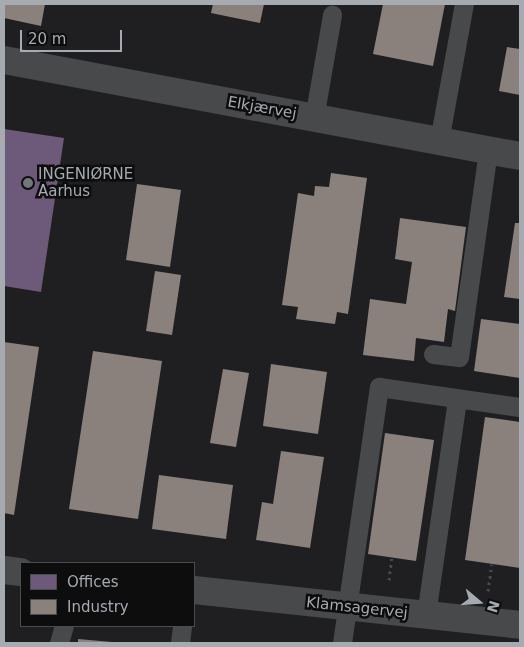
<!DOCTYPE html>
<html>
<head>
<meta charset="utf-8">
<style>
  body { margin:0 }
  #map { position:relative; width:524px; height:647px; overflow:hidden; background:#121213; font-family:"DejaVu Sans",sans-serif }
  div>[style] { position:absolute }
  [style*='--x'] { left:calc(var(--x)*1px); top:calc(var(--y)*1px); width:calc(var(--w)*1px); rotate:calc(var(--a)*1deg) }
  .built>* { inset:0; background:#1f1f21 }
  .offices>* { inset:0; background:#6d597a }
  .industry>* { inset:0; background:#8a817c }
  .path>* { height:3px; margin-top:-1.5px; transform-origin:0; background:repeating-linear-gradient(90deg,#48494b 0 2.5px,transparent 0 6.5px) }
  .service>* { height:19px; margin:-9.5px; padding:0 9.5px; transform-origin:9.5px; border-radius:9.5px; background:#47494b }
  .minor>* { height:28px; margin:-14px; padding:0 14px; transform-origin:14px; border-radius:14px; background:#47494b }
  .dots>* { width:14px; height:14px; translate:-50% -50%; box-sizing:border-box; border:2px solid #0d0d0e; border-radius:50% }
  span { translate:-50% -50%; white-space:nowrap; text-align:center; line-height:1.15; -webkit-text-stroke:5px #0d0d0e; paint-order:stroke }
  .street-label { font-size:15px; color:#a5abb1 }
  .poi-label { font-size:15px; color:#a5abb1 }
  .left { translate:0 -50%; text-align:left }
  .frame { position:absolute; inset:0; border:5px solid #a5abb1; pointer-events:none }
  .legend { position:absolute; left:20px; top:562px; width:175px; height:65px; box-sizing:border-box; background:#0d0d0e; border:1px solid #4a4c4f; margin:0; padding:6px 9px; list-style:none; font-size:15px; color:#a5abb1 }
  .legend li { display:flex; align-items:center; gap:10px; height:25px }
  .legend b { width:25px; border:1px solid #4a4c4f }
  .north { position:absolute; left:454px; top:577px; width:50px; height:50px; -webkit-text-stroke:4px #0d0d0e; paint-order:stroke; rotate:108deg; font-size:14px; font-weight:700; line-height:20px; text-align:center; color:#a5abb1 }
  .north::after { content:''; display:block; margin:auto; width:18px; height:22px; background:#a5abb1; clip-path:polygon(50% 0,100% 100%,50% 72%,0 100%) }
  .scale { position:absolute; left:20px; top:30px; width:102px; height:22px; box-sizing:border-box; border:2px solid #a5abb1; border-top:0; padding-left:6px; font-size:15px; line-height:18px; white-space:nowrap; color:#a5abb1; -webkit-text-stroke:4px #0d0d0e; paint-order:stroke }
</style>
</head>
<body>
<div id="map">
  <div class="built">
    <i style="clip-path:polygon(evenodd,4px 4px,520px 4px,520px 643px,4px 643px,4px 4px,21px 563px,194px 563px,194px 626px,21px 626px,21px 563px)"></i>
  </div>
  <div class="offices">
    <i style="clip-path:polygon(4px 129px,64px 138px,41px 292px,4px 286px)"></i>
  </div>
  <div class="industry">
    <i style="clip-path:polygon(4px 4px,45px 4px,41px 26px,4px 18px)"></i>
    <i style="clip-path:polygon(213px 4px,264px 4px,260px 23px,211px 13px)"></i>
    <i style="clip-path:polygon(383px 4px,445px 4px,433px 66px,373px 54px)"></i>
    <i style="clip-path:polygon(507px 47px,520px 49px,520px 95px,499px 91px)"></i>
    <i style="clip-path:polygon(331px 173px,367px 178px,348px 314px,337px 312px,335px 324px,296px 319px,298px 307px,282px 305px,298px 193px,314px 196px,315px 186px,329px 187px)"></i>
    <i style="clip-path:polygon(137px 184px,181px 190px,170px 267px,126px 260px)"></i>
    <i style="clip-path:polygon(400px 218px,466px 227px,455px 311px,448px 309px,444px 342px,416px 338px,414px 361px,363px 355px,370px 299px,406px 304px,412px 262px,395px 259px)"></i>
    <i style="clip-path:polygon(515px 223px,520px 223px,520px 299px,504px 297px)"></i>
    <i style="clip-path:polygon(155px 271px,181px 275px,172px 335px,146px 331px)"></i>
    <i style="clip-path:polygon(481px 319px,520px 324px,520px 378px,474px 371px)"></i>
    <i style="clip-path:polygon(4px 342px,39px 347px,14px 515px,4px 513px)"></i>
    <i style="clip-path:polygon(93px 351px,162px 361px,138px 519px,69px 509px)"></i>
    <i style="clip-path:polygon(271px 364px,327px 372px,318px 434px,263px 426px)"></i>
    <i style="clip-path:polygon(223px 369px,249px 373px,236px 447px,210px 443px)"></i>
    <i style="clip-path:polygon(485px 417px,520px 422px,520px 568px,465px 560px)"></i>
    <i style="clip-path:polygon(385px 433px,434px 440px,416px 561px,368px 554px)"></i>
    <i style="clip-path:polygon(281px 451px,324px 457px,310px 548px,256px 540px,262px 502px,273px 504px)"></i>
    <i style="clip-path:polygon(159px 475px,233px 485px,226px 539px,152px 529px)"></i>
    <i style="clip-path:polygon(78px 639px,112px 642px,112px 643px,78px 643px)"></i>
  </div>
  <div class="path">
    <i style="--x:389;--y:580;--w:23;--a:-83"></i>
    <i style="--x:488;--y:591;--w:27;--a:-82"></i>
  </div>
  <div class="service">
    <i style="--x:314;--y:118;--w:105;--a:-80.1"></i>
    <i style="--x:439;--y:141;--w:139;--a:-79.7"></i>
    <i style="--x:433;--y:354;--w:26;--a:7"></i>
    <i style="--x:459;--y:357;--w:209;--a:-82"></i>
    <i style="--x:426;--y:615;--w:218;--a:-81.8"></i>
    <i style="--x:59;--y:643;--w:18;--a:-74"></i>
    <i style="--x:180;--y:643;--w:17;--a:-83"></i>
    <i style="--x:342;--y:643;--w:259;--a:-81.8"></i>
    <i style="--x:379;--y:387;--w:142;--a:8.1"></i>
  </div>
  <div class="minor">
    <i style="--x:4;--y:60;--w:525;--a:10.54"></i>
    <i style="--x:4;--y:570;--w:17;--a:7"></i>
    <i style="--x:194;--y:590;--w:328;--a:6.1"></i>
  </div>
  <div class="dots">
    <i style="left:28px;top:183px;background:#72757a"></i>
  </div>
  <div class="street-label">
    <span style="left:262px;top:108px;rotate:10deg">Elkjærvej</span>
    <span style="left:357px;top:608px;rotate:6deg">Klamsagervej</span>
  </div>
  <div class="poi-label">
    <span class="left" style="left:38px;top:183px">INGENIØRNE<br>Aarhus</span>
  </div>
  <div class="frame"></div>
  <ul class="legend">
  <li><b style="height:14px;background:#6d597a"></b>Offices</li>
  <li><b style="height:14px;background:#8a817c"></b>Industry</li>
  </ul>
  <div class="north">N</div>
  <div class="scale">20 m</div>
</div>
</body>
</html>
